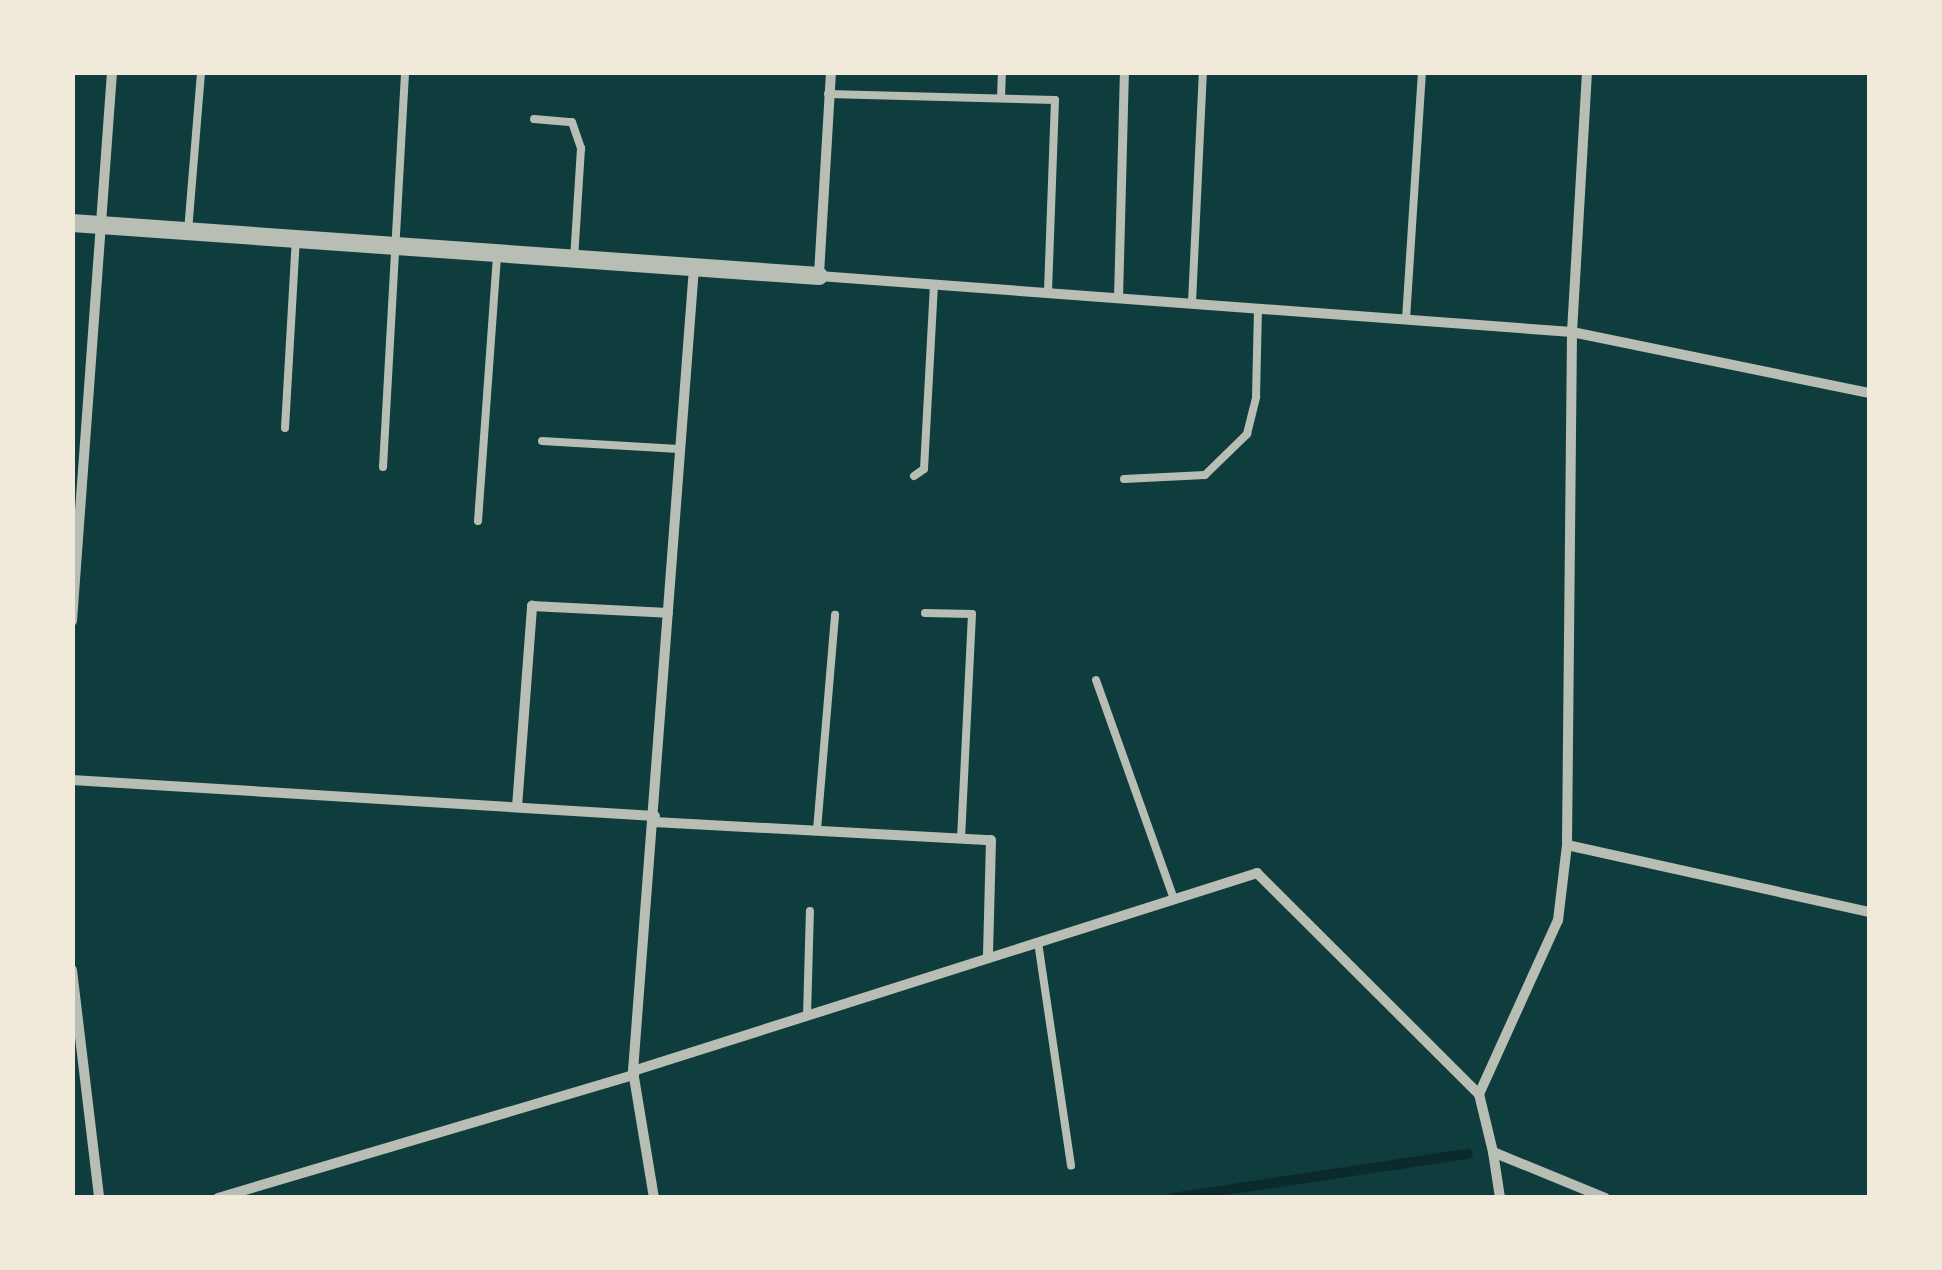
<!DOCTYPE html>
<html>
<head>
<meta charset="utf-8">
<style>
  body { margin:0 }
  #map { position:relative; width:1942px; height:1270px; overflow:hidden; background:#0f3d3e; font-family:"Exo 2",sans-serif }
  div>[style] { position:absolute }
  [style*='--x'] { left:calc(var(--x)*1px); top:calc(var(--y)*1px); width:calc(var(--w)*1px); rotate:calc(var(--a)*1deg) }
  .stream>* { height:10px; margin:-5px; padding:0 5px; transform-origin:5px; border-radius:5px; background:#0a2a2b }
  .service>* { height:8px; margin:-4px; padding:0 4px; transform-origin:4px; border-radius:4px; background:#b8beb3 }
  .pedestrian>* { height:9px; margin:-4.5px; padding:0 4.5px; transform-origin:4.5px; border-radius:4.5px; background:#b8beb3 }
  .minor>* { height:10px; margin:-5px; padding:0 5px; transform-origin:5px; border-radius:5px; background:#b8beb3 }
  .tertiary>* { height:18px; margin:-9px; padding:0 9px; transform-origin:9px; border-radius:9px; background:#b8beb3 }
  span { translate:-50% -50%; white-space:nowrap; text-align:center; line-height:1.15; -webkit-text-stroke:10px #f1e9da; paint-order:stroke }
  .frame { position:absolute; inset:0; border:75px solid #f1e9da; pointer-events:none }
</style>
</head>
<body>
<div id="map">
  <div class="stream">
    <i style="--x:1172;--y:1198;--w:299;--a:-8.5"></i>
  </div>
  <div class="service">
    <i style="--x:828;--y:94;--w:227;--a:1.5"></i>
    <i style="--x:1055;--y:100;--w:194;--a:92.1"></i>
    <i style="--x:1001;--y:98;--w:26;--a:-88"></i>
    <i style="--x:534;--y:119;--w:38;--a:5"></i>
    <i style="--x:572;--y:122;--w:28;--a:71"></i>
    <i style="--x:581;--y:148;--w:111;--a:93.6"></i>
    <i style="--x:188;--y:231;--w:160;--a:-85.3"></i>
    <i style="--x:1192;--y:303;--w:231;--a:-87.3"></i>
    <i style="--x:1406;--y:319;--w:248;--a:-86.3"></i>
    <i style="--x:285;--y:428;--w:190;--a:-86.7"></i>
    <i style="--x:542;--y:441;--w:137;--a:3.3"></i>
    <i style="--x:383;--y:467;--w:396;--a:-86.8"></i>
    <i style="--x:914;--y:476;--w:12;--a:-35"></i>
    <i style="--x:924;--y:469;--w:184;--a:-86.9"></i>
    <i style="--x:1124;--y:479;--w:81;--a:-2.8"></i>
    <i style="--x:1205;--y:475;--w:59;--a:-44.3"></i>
    <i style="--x:1247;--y:434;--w:38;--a:-76"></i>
    <i style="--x:1256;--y:397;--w:89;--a:-88.7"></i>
    <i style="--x:478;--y:521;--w:269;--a:-85.9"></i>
    <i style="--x:925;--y:613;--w:47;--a:1.2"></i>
    <i style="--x:972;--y:614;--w:225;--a:92.8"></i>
    <i style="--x:1096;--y:680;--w:232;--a:70.4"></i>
    <i style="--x:817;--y:830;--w:216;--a:-85.2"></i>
    <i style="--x:1038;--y:942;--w:226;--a:81.6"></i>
    <i style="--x:807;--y:1016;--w:105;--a:-88.4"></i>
  </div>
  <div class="pedestrian">
    <i style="--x:1118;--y:298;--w:226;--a:-88.5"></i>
  </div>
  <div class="minor">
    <i style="--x:831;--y:72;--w:204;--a:93.4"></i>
    <i style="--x:819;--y:276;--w:755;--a:4.25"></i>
    <i style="--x:1572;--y:332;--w:304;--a:11.6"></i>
    <i style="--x:1587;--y:72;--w:260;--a:93.3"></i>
    <i style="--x:1572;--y:332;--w:513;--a:90.56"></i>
    <i style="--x:1567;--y:845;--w:76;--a:96.8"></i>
    <i style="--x:1558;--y:920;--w:191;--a:114.4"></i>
    <i style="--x:1479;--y:1094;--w:60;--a:76.4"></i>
    <i style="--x:1493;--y:1152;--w:121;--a:22.3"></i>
    <i style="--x:72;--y:621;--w:550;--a:-85.83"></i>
    <i style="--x:72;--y:780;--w:584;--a:3.53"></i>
    <i style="--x:517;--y:807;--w:202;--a:-85.7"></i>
    <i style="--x:532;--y:606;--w:136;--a:2.9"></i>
    <i style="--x:654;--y:822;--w:337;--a:3.1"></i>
    <i style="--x:991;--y:840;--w:118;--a:91.5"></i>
    <i style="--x:1567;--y:845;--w:310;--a:12.5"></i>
    <i style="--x:72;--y:970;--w:230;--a:83.2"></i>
    <i style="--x:633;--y:1071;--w:655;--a:-17.6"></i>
    <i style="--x:1257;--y:873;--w:313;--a:44.9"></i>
    <i style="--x:1493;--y:1152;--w:47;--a:81.3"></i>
    <i style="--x:218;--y:1198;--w:434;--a:-16.5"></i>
    <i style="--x:654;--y:1198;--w:129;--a:-99.4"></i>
    <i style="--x:633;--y:1071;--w:805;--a:-85.66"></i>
  </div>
  <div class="tertiary">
    <i style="--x:72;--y:223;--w:749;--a:4.06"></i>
  </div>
  <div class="frame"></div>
</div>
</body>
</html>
